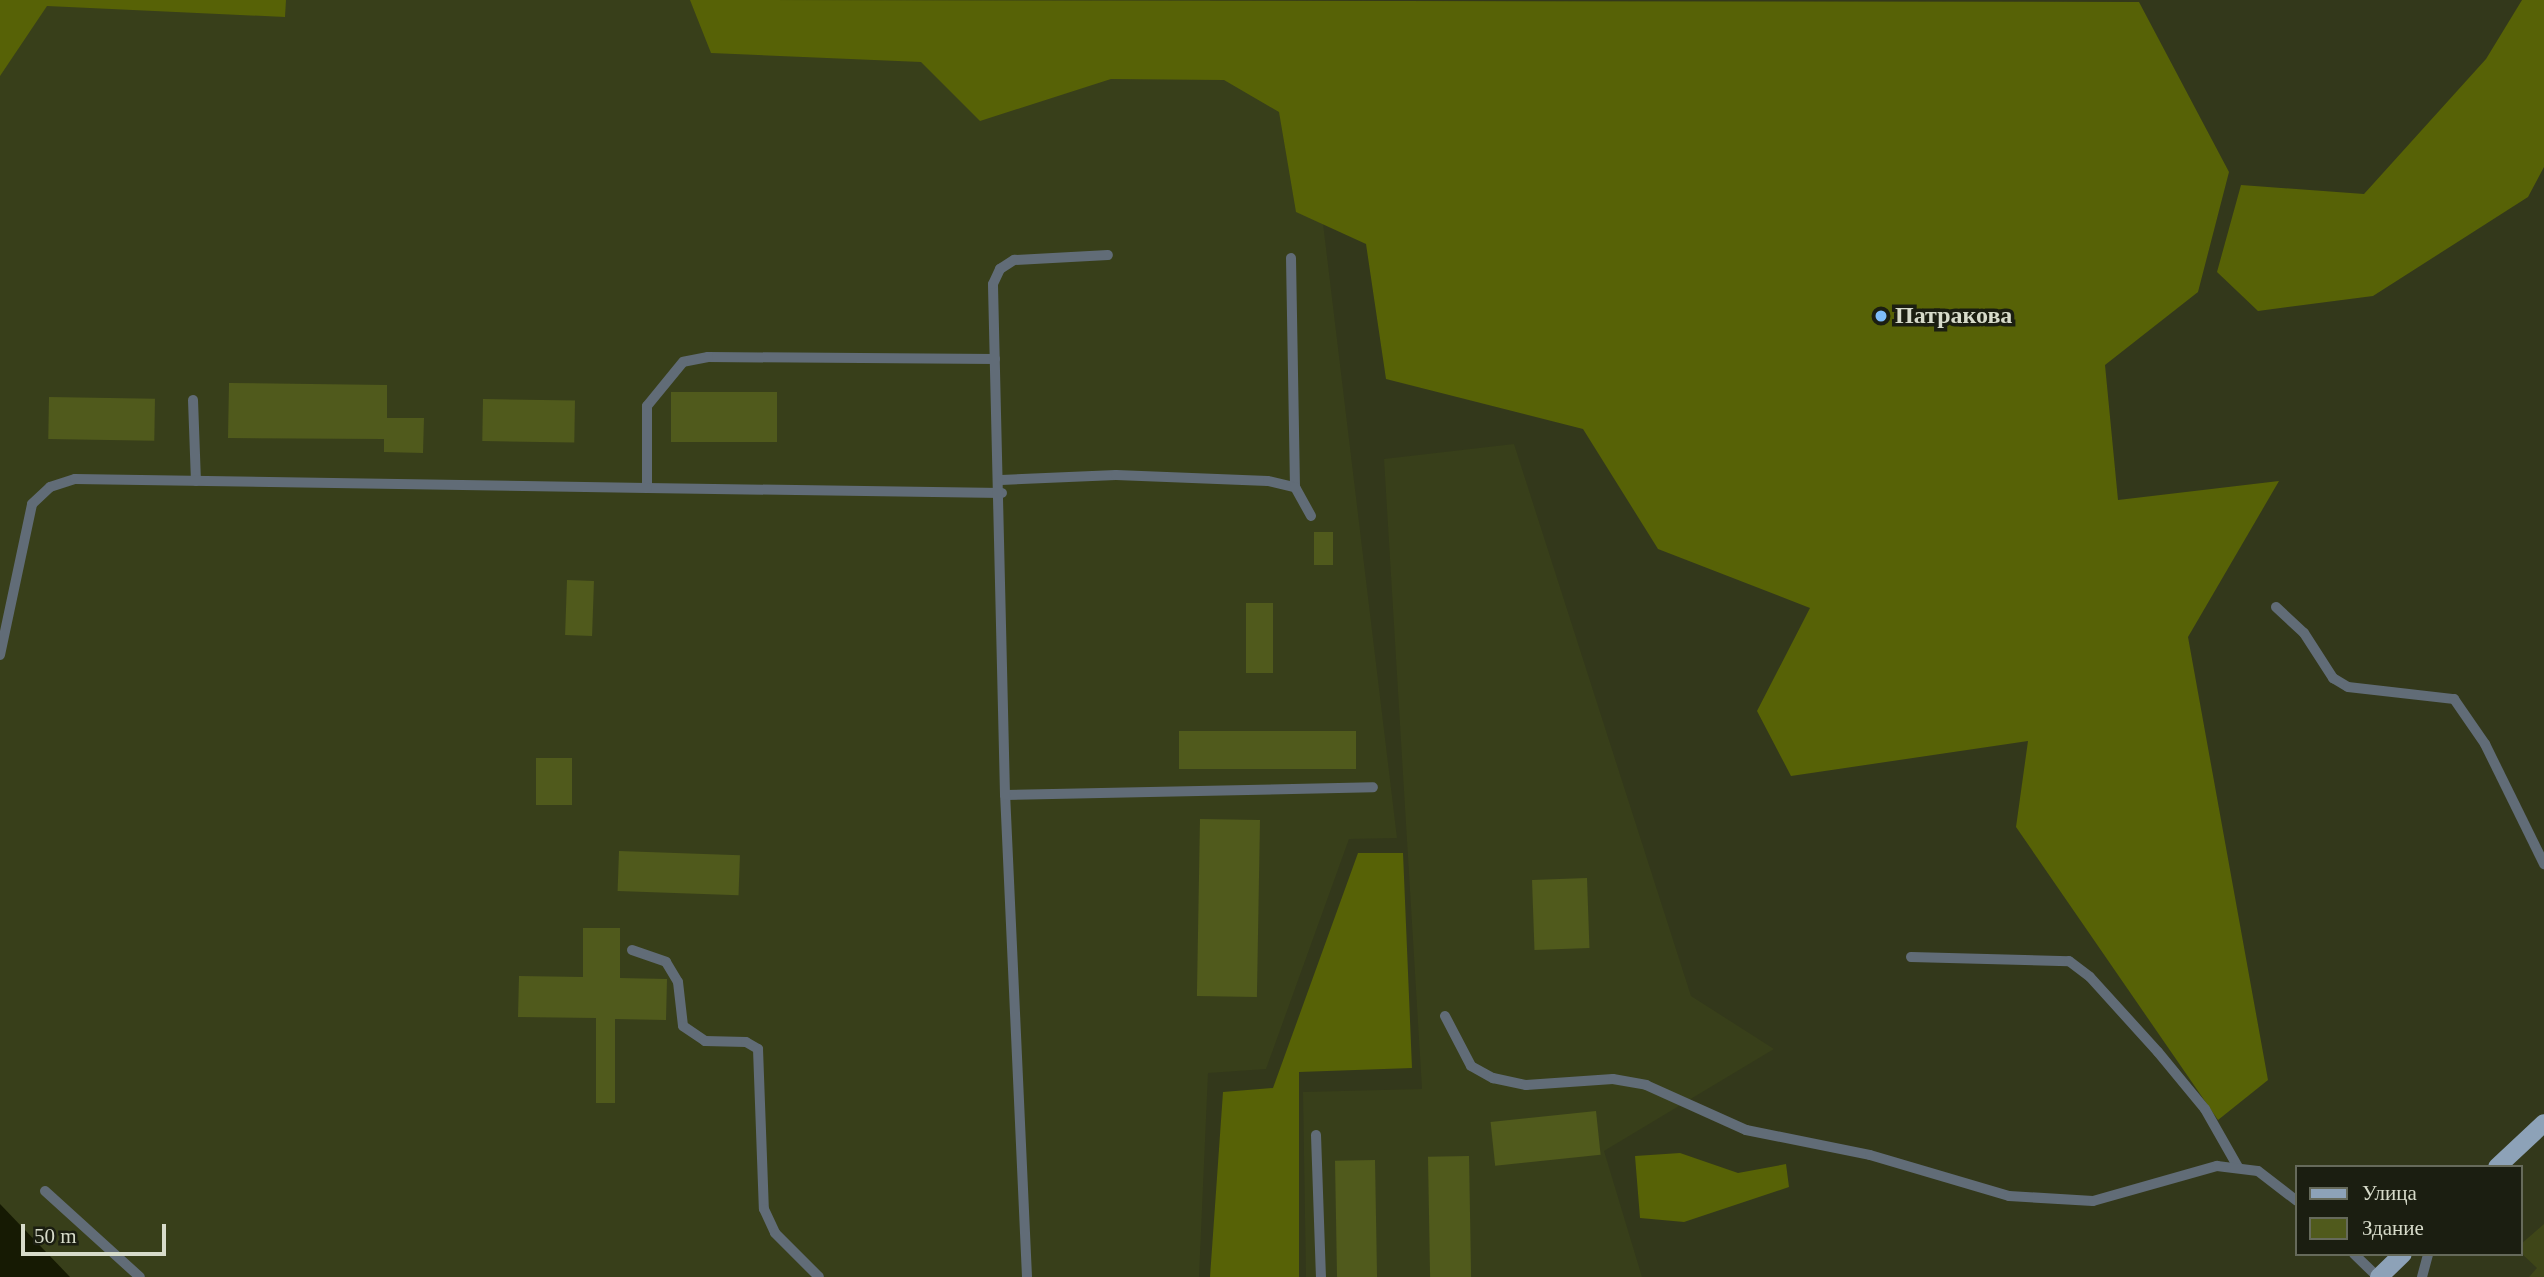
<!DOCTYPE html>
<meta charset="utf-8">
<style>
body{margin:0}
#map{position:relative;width:2544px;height:1277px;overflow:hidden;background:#33381b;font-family:"Times New Roman",serif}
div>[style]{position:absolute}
.built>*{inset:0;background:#383f1a}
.green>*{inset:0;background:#3f4618}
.forest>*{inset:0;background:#576206}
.water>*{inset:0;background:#161a03}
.building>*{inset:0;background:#505a1c;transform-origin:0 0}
.service>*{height:10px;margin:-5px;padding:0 5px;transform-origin:5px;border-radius:5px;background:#616c77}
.primary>*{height:18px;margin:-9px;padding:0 9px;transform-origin:9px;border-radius:9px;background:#8da2b8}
.dots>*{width:19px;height:19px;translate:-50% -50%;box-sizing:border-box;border:4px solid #1b1e11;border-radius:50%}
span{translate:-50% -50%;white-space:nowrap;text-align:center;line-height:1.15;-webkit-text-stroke:7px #1b1e11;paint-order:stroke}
.poi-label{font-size:24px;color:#d7dbca;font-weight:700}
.left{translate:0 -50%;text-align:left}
.legend{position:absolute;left:2295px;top:1165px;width:228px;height:91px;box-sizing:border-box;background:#1b1e11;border:2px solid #666a5b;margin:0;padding:9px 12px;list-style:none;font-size:21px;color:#d7dbca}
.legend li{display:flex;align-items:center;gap:14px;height:35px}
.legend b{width:35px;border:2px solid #666a5b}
.scale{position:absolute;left:21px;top:1224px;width:145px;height:32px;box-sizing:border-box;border:4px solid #d7dbca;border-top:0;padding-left:9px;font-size:21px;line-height:24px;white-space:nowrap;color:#d7dbca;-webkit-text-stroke:5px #1b1e11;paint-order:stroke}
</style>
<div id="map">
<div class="built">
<div style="clip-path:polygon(0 0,1210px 0,1312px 132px,1397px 838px,1349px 839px,1266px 1069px,1208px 1073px,1199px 1277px,0 1277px)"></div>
<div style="clip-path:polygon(1514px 444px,1691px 996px,1774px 1049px,1604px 1151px,1642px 1277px,1306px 1277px,1303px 1092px,1422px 1089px,1384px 459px)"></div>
</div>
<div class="green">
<div style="clip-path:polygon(2544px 1224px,2544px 1277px,2529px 1277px,2537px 1268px,2521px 1253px,2521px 1244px)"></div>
</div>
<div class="forest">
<div style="clip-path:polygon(0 0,286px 0,285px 17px,47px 6px,0 76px)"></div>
<div style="clip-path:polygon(690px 0,2139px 2px,2229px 172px,2198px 292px,2105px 365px,2118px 500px,2279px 481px,2188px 637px,2268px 1080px,2218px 1120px,2016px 827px,2028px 741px,1791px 776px,1757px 711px,1810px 608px,1658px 549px,1583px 429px,1386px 379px,1366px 244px,1296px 212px,1279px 112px,1224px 80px,1111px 79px,980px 121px,921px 62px,711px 53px)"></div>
<div style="clip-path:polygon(2522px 0,2544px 0,2544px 167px,2528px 197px,2373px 296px,2258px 311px,2217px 272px,2241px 185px,2364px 194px,2486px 59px)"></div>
<div style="clip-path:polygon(1358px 853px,1403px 853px,1412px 1068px,1299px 1072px,1299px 1277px,1210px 1277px,1223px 1092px,1273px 1088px)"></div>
<div style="clip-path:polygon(1680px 1153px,1738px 1173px,1786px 1164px,1789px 1187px,1684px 1222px,1640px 1218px,1635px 1156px)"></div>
</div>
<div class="water">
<div style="clip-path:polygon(0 1204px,70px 1277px,0 1277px)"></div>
</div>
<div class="building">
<div style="clip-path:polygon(229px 383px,387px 385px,387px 418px,424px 418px,423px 453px,384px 452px,384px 439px,228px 438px)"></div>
<div style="left:671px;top:392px;width:106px;height:50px"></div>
<div style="left:49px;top:397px;width:106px;height:42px;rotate:1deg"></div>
<div style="left:483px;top:399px;width:92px;height:42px;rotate:1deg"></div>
<div style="left:1314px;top:532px;width:19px;height:33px"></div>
<div style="left:567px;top:580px;width:27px;height:55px;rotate:2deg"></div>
<div style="left:1246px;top:603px;width:27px;height:70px"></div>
<div style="left:1356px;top:731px;width:38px;height:177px;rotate:90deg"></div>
<div style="left:536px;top:758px;width:36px;height:47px"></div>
<div style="left:1200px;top:819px;width:60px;height:177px;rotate:1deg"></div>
<div style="left:619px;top:851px;width:121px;height:40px;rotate:2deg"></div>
<div style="left:1587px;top:878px;width:70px;height:55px;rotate:88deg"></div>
<div style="clip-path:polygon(583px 928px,620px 928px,620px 978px,667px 979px,666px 1020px,615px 1019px,615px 1103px,596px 1103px,596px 1018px,518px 1017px,519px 976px,583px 977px)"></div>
<div style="left:1596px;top:1111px;width:44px;height:106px;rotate:84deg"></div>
<div style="left:1469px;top:1156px;width:121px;height:41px;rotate:89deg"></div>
<div style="left:1375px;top:1160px;width:117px;height:40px;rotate:89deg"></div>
</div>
<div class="service">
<div style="left:1291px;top:258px;width:229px;rotate:89deg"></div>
<div style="left:995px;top:359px;width:287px;rotate:-179.6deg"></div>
<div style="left:708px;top:357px;width:25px;rotate:169deg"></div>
<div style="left:683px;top:362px;width:57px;rotate:129.3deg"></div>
<div style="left:647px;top:406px;width:82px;rotate:90deg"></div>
<div style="left:647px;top:488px;width:355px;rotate:0.8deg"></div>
<div style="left:193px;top:400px;width:81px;rotate:87.9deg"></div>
<div style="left:1001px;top:480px;width:115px;rotate:-2.5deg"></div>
<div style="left:1116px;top:475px;width:152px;rotate:2.3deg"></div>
<div style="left:1268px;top:481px;width:28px;rotate:13deg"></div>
<div style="left:1295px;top:487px;width:33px;rotate:61deg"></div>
<div style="left:2276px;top:607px;width:38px;rotate:43deg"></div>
<div style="left:2304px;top:633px;width:54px;rotate:57.2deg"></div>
<div style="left:2333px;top:678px;width:17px;rotate:31deg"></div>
<div style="left:2348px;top:687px;width:107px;rotate:6.5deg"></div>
<div style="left:2454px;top:699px;width:55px;rotate:55.4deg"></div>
<div style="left:2485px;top:744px;width:134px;rotate:63.8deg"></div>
<div style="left:0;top:655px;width:154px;rotate:-78deg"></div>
<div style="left:32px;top:504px;width:25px;rotate:-43deg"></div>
<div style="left:50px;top:487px;width:26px;rotate:-18deg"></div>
<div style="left:75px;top:479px;width:572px;rotate:0.9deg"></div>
<div style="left:1005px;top:795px;width:368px;rotate:-1.2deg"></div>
<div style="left:632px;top:950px;width:36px;rotate:19deg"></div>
<div style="left:666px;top:962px;width:23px;rotate:59deg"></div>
<div style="left:678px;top:982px;width:44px;rotate:83.5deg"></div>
<div style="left:683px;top:1026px;width:27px;rotate:34deg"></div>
<div style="left:705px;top:1041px;width:41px;rotate:1.4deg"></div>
<div style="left:746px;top:1042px;width:14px;rotate:30deg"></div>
<div style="left:758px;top:1049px;width:160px;rotate:87.9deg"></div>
<div style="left:764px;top:1209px;width:26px;rotate:65deg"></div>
<div style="left:775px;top:1233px;width:62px;rotate:45deg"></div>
<div style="left:1911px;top:957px;width:158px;rotate:1.5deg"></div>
<div style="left:2069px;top:961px;width:26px;rotate:37deg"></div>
<div style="left:2090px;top:977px;width:101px;rotate:47.8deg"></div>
<div style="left:2158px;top:1052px;width:74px;rotate:50.5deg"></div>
<div style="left:2205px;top:1109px;width:67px;rotate:60.4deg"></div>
<div style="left:1445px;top:1016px;width:56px;rotate:62.5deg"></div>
<div style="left:1471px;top:1066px;width:25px;rotate:29deg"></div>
<div style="left:1493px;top:1078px;width:34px;rotate:12deg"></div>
<div style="left:1526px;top:1085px;width:87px;rotate:-3.9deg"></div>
<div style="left:1613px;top:1079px;width:34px;rotate:10deg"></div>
<div style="left:1646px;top:1085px;width:110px;rotate:24.2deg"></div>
<div style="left:1746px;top:1130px;width:126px;rotate:11.4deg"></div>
<div style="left:1870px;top:1155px;width:145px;rotate:16.4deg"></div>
<div style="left:2009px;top:1196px;width:84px;rotate:3.4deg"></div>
<div style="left:2093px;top:1201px;width:129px;rotate:-15.8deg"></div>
<div style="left:2217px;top:1166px;width:41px;rotate:7deg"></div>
<div style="left:2258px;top:1171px;width:49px;rotate:37.6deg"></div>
<div style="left:1316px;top:1135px;width:142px;rotate:88deg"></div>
<div style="left:45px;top:1191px;width:128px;rotate:42.2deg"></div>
<div style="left:2354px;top:1254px;width:33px;rotate:44deg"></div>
<div style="left:1027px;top:1277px;width:483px;rotate:-92.6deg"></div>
<div style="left:1005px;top:795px;width:511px;rotate:-91.35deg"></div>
<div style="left:993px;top:284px;width:17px;rotate:-65deg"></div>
<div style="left:1000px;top:269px;width:17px;rotate:-33deg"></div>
<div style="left:1014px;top:260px;width:94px;rotate:-3deg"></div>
<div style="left:2422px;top:1277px;width:24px;rotate:-75deg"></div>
</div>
<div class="primary">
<div style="left:2497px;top:1167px;width:64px;rotate:-43.1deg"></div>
<div style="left:2379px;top:1277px;width:33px;rotate:-44deg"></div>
</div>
<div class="dots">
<div style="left:1881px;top:316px;background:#7ebdf9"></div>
</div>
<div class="poi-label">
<span class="left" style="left:1895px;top:316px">Патракова</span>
</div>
<ul class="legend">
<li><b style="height:9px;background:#8da2b8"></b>Улица</li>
<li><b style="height:19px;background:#505a1c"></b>Здание</li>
</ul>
<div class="scale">50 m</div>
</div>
